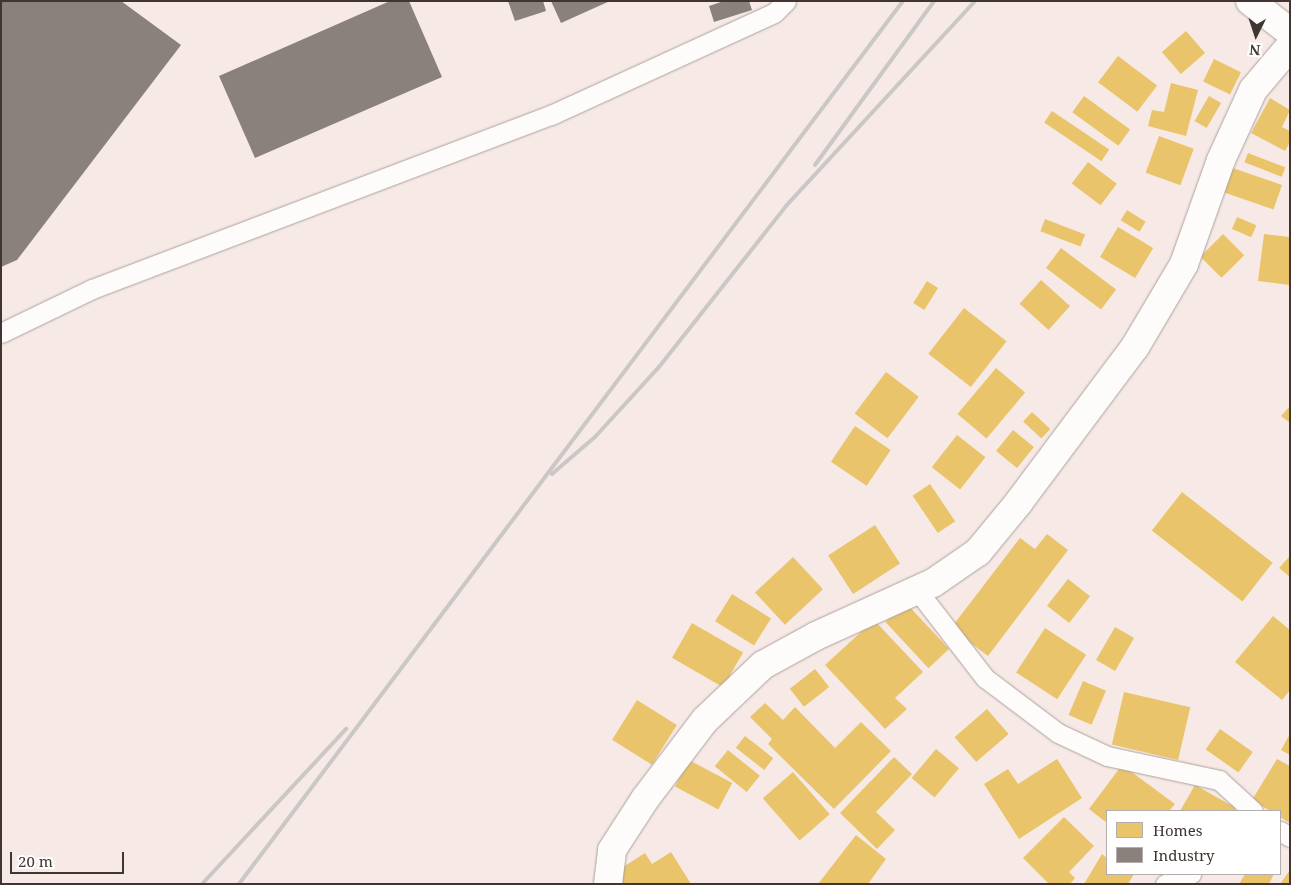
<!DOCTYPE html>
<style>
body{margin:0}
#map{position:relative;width:1291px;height:885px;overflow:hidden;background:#f7eae6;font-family:"Noto Serif",serif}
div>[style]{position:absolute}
.homes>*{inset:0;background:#e9c46a;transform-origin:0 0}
.industry>*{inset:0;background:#8a817c}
.roads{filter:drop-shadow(0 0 1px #aca19d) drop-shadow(0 0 1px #aca19d)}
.lane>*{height:19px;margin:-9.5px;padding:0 9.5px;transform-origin:9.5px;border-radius:9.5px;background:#fefcfb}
.street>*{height:28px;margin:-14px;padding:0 14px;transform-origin:14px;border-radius:14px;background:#fefcfb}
.rail>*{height:4px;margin:-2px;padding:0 2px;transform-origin:2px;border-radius:2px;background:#cac7c6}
span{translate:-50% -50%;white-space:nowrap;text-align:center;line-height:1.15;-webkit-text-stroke:5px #fff;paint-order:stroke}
.frame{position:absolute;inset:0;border:2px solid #403530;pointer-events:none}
.legend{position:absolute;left:1106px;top:810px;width:175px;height:65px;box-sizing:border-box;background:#fff;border:1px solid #b3aeac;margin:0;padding:6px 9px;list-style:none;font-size:15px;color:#403530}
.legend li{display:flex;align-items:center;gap:10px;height:25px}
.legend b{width:25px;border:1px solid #b3aeac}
.north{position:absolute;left:1231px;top:10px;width:50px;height:50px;-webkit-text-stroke:4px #fff;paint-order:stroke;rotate:184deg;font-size:14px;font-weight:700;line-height:20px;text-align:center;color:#403530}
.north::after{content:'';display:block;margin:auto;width:18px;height:22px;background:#403530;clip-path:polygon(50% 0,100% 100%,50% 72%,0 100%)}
.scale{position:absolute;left:10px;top:852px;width:114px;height:22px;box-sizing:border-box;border:2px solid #403530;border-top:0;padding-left:6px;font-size:15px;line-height:18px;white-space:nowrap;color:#403530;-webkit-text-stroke:4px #fff;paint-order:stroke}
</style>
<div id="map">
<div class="homes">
<div style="left:1186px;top:31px;width:29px;height:32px;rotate:49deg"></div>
<div style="left:1118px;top:56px;width:49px;height:33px;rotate:37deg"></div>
<div style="left:1214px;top:59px;width:30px;height:25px;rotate:26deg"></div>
<div style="clip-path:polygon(1171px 83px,1198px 90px,1186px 136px,1148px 126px,1152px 110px,1164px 112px)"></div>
<div style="left:1084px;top:96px;width:57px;height:20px;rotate:36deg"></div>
<div style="left:1209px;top:96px;width:14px;height:29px;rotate:30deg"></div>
<div style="clip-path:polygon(1270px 98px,1290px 110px,1282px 127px,1290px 131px,1290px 142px,1285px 151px,1251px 133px)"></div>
<div style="left:1052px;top:111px;width:69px;height:14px;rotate:34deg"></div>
<div style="left:1159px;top:136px;width:37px;height:39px;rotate:20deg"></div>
<div style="left:1248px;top:153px;width:40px;height:10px;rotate:21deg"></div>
<div style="left:1088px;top:162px;width:36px;height:27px;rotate:37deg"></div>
<div style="left:1230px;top:167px;width:55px;height:26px;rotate:19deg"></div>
<div style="left:1127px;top:210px;width:22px;height:12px;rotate:32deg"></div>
<div style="left:1237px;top:217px;width:21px;height:13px;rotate:23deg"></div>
<div style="left:1045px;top:219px;width:43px;height:13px;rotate:21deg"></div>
<div style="left:1118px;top:227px;width:41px;height:35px;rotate:31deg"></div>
<div style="left:1223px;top:234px;width:30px;height:32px;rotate:45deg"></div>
<div style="clip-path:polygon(1264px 234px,1290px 237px,1290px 285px,1258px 281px)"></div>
<div style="left:1061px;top:248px;width:69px;height:25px;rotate:37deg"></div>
<div style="left:1041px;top:280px;width:39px;height:32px;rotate:42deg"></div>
<div style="left:927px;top:281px;width:13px;height:26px;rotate:32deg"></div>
<div style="left:964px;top:308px;width:54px;height:58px;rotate:38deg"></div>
<div style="left:996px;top:368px;width:38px;height:60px;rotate:40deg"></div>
<div style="left:886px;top:372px;width:41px;height:52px;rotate:37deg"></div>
<div style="clip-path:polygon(1290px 406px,1290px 423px,1281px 416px)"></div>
<div style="left:1032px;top:412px;width:25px;height:13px;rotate:43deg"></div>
<div style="left:855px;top:426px;width:43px;height:43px;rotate:34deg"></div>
<div style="left:1013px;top:430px;width:27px;height:27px;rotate:39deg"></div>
<div style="left:957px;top:435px;width:36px;height:41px;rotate:38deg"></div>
<div style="left:930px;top:484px;width:45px;height:21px;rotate:56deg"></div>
<div style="left:1182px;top:492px;width:115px;height:49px;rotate:38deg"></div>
<div style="left:875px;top:525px;width:46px;height:56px;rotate:57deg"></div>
<div style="clip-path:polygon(1047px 534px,1068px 550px,988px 656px,951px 628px,1020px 538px,1035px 549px)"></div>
<div style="clip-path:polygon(1290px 556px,1290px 577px,1279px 568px)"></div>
<div style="left:793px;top:557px;width:44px;height:52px;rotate:47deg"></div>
<div style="left:1068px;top:579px;width:28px;height:34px;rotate:38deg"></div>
<div style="left:732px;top:594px;width:46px;height:32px;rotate:32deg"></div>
<div style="left:906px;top:603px;width:63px;height:28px;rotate:47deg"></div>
<div style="clip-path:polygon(1273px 616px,1290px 630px,1290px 690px,1282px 700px,1235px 662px)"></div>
<div style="clip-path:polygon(874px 620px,923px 672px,895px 698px,907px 709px,885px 729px,825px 665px)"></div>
<div style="left:692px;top:623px;width:59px;height:40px;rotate:30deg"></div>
<div style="left:1115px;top:627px;width:22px;height:38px;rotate:30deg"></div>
<div style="left:1045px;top:628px;width:49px;height:53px;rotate:33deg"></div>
<div style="left:815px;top:669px;width:23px;height:32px;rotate:52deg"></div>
<div style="left:1083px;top:681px;width:25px;height:37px;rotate:23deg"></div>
<div style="left:1124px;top:692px;width:68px;height:54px;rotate:13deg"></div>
<div style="left:637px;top:700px;width:47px;height:47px;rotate:32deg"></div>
<div style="clip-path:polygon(765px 703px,783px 720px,795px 707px,835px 748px,861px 722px,891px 751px,834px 809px,768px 744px,772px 739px,750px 717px)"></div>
<div style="left:987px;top:709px;width:33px;height:43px;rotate:49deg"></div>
<div style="left:1220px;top:729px;width:40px;height:25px;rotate:35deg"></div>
<div style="clip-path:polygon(1290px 734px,1290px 755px,1281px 750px)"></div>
<div style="left:745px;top:736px;width:36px;height:15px;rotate:38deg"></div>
<div style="left:936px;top:749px;width:30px;height:38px;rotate:40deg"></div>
<div style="left:728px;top:750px;width:41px;height:21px;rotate:39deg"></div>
<div style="clip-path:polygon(894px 757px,912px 774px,876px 812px,895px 830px,877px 849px,840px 813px)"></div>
<div style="clip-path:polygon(1057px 759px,1082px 798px,1019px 839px,984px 784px,1008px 769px,1018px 784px)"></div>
<div style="clip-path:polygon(1277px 759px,1290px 766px,1290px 823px,1280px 817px,1280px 811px,1270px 811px,1252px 800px)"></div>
<div style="left:689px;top:760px;width:49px;height:30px;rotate:28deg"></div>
<div style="clip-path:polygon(1122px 765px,1175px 804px,1169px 811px,1107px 811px,1107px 823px,1089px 809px)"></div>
<div style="left:793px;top:772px;width:56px;height:40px;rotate:49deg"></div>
<div style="clip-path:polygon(1195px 785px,1236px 808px,1234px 811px,1180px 811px)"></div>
<div style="clip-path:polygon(1064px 817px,1094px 846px,1069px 872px,1075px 878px,1070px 884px,1049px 884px,1023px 858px)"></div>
<div style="clip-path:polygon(856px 835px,886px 859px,868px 884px,818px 884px)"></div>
<div style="clip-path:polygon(671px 852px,691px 884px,621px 884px,614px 873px,645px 853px,652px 864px)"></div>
<div style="clip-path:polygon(1102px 854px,1107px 858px,1107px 874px,1134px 874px,1128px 884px,1084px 884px)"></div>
<div style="clip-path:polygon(1290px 870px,1290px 884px,1280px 884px)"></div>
<div style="clip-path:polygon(1245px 874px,1274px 874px,1269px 884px,1239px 884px)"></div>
</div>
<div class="industry">
<div style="clip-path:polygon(1px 1px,121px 1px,181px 45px,17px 260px,1px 267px)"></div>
<div style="clip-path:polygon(390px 1px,409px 1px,442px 77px,255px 158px,219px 76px)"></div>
<div style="clip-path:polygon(508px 1px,543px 1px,546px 11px,515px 21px)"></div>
<div style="clip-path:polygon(551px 1px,610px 1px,561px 23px)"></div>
<div style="clip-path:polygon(724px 1px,749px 1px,752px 10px,714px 22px,709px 6px)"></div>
</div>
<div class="roads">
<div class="lane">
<div style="left:1px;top:333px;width:101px;rotate:-25.8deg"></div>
<div style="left:92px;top:289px;width:491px;rotate:-20.8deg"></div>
<div style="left:551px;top:115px;width:245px;rotate:-24.6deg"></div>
<div style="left:774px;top:13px;width:17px;rotate:-45deg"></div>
<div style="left:917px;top:590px;width:111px;rotate:52.3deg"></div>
<div style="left:985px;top:678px;width:91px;rotate:37deg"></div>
<div style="left:1058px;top:733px;width:54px;rotate:25.1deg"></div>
<div style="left:1107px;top:756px;width:115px;rotate:12.1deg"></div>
<div style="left:1219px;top:780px;width:46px;rotate:42.4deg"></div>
<div style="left:1280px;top:831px;width:12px;rotate:31deg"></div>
<div style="left:1165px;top:884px;width:28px;rotate:-21deg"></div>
</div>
<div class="street">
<div style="left:1250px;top:1px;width:51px;rotate:37.8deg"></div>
<div style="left:608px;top:884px;width:34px;rotate:-83deg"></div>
<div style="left:612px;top:850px;width:61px;rotate:-57.1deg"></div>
<div style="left:645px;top:799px;width:99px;rotate:-52.8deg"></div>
<div style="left:705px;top:720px;width:80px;rotate:-43.5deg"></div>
<div style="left:763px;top:665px;width:60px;rotate:-28.7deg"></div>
<div style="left:816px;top:636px;width:128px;rotate:-24.4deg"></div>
<div style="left:933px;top:583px;width:55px;rotate:-34.6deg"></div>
<div style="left:978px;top:552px;width:65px;rotate:-50.6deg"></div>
<div style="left:1019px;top:502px;width:194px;rotate:-53.2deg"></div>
<div style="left:1135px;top:347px;width:96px;rotate:-59.4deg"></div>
<div style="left:1184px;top:264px;width:110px;rotate:-70.4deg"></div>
<div style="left:1221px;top:160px;width:77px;rotate:-65.4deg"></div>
<div style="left:1253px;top:90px;width:57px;rotate:-49.9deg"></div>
</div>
</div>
<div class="rail">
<div style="left:815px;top:165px;width:203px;rotate:-54deg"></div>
<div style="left:552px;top:474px;width:57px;rotate:-40.7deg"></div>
<div style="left:595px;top:437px;width:95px;rotate:-47.6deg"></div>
<div style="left:659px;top:367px;width:205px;rotate:-51.7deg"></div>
<div style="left:786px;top:206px;width:279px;rotate:-47.3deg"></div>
<div style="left:202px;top:884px;width:212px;rotate:-47.1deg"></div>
<div style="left:239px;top:884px;width:1105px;rotate:-53.06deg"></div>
</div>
<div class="frame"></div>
<ul class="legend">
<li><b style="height:14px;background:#e9c46a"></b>Homes</li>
<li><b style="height:14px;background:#8a817c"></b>Industry</li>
</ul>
<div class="north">N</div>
<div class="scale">20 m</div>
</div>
